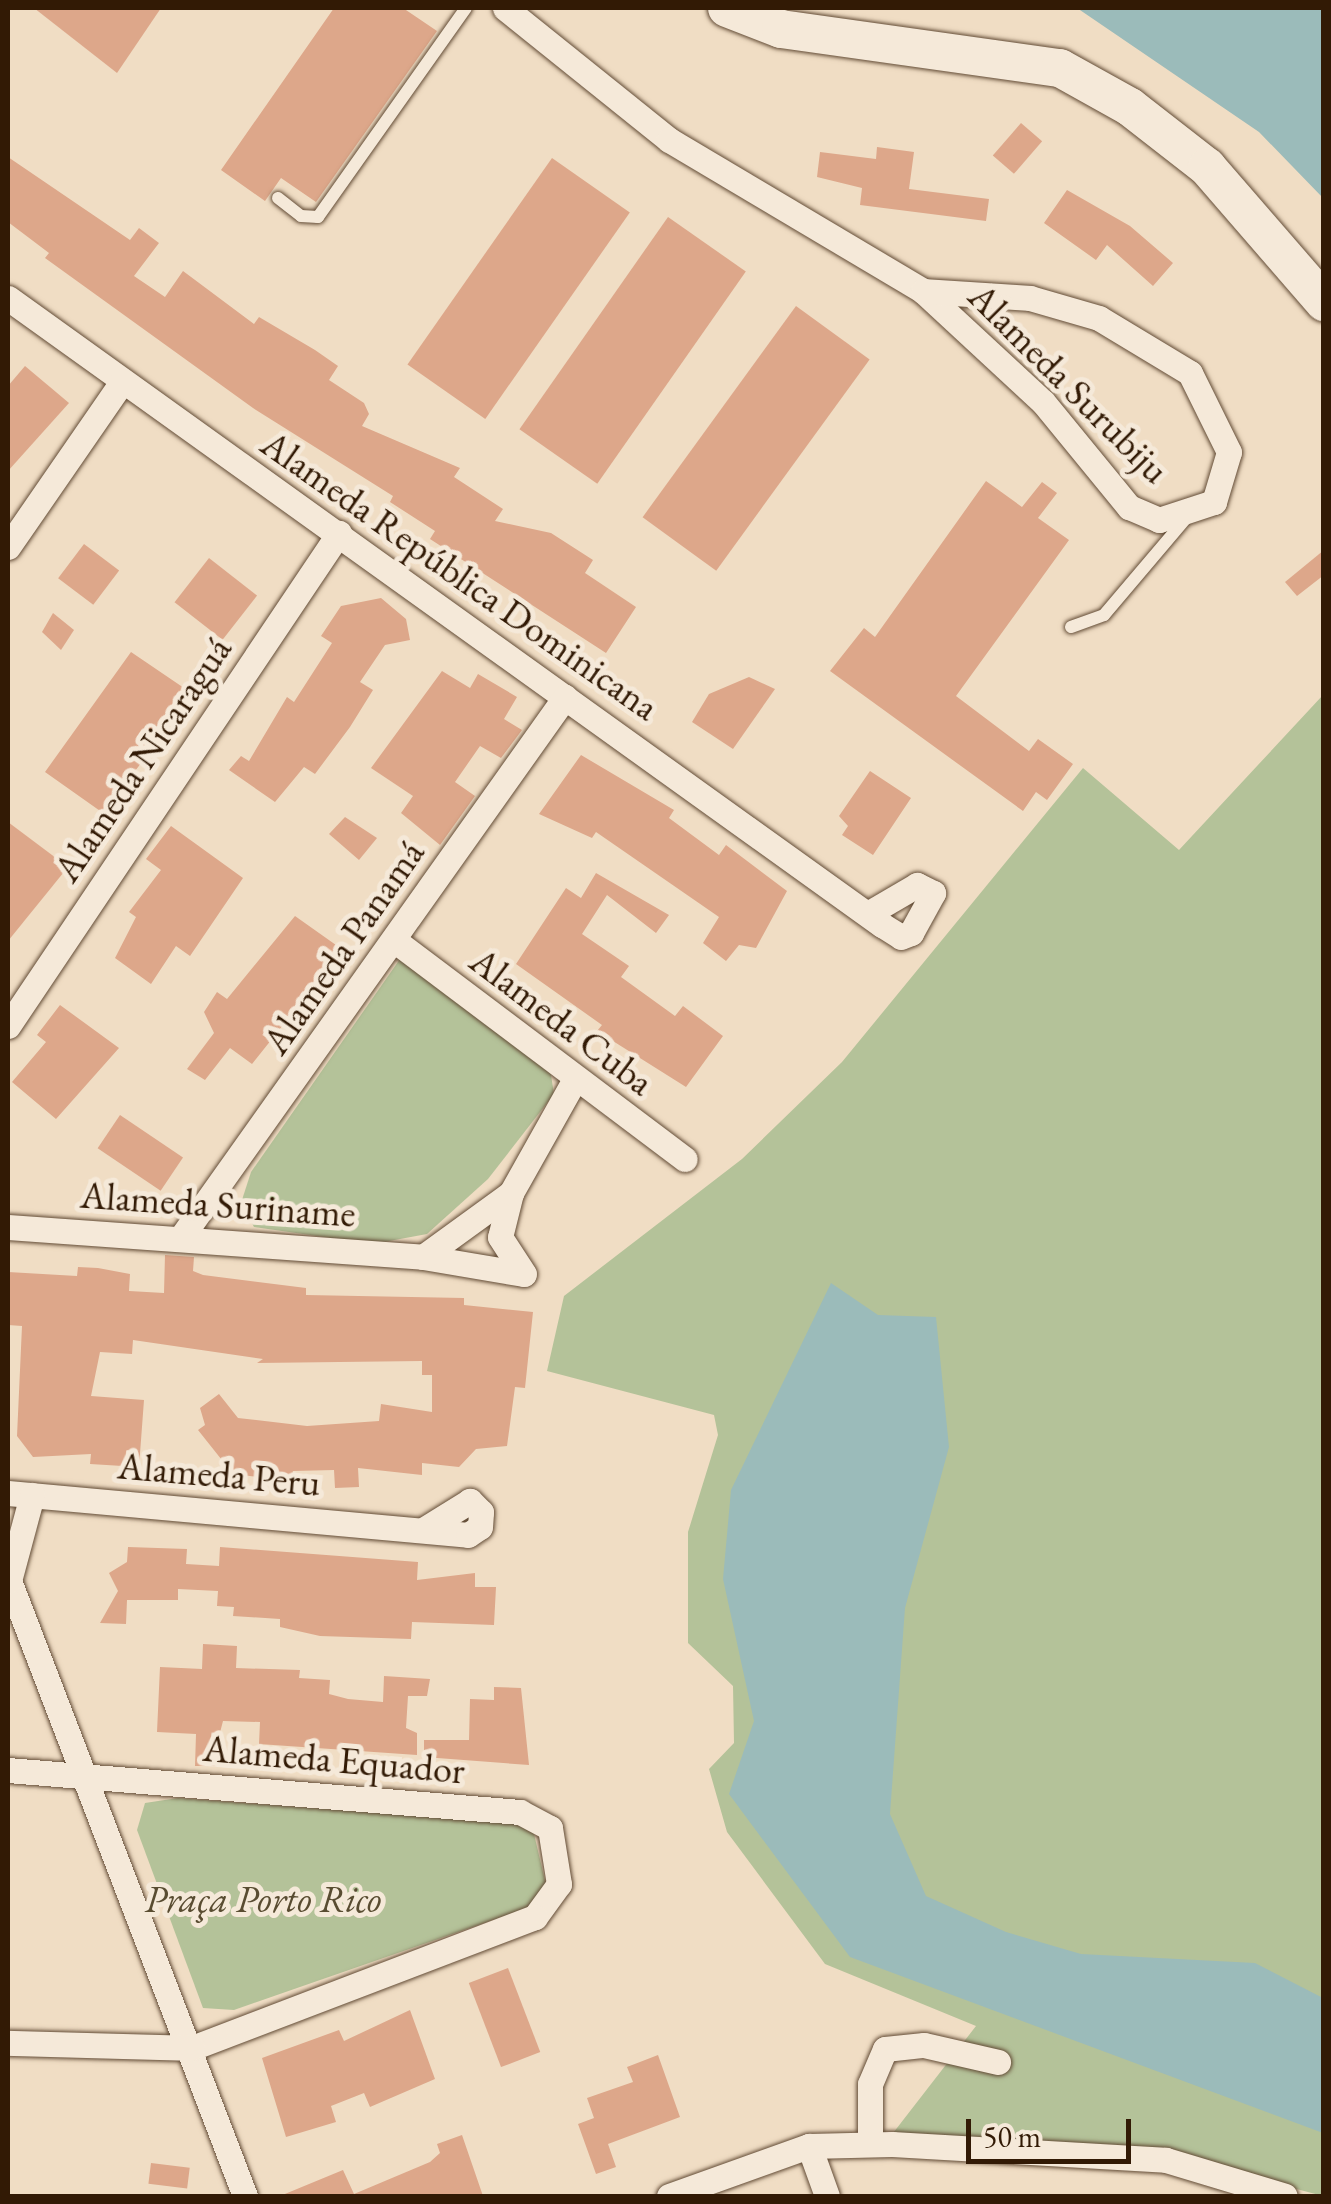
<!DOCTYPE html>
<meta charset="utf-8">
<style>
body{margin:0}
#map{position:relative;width:1331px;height:2204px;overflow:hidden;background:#f0ddc4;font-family:"EB Garamond",serif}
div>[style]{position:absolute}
.green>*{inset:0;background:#b4c299}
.water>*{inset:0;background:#9bbbba}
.building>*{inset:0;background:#dda78a;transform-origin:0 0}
.roads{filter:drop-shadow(0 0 2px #624b35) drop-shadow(0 0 2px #624b35)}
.service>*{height:12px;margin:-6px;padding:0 6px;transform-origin:6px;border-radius:6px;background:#f5e9d9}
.minor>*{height:25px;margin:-12.5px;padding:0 12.5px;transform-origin:12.5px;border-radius:12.5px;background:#f5e9d9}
.secondary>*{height:38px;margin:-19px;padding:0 19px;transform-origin:19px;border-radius:19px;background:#f5e9d9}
span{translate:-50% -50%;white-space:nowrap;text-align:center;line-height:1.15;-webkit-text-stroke:10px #f5e9d9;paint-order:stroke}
.street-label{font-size:38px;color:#321a05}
.park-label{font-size:38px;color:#594c31;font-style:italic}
.frame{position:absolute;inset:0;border:10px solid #321a05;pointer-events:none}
.scale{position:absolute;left:966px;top:2119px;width:165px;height:45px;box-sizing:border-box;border:5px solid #321a05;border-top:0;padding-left:12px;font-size:30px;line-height:35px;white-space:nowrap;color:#321a05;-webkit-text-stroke:8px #f5e9d9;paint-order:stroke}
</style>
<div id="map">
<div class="green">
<div style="clip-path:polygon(1323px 695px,1323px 2196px,1138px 2147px,890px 2137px,976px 2026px,825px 1964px,727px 1832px,709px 1769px,734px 1743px,733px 1686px,688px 1643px,688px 1532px,718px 1435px,714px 1415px,547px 1371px,564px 1296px,742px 1159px,842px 1062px,1083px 768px,1179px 850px)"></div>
<div style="clip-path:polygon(400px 959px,550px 1069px,554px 1094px,488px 1179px,427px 1234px,373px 1244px,254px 1227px,241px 1203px,251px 1172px)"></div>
<div style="clip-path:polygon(178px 1798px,523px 1824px,534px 1834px,547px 1889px,533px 1906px,234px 2010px,203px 2008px,137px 1830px,145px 1803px)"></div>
</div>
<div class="water">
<div style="clip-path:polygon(1077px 8px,1323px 8px,1323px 198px,1259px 132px)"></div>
<div style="clip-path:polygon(831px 1283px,878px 1315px,936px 1317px,949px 1447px,905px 1608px,890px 1814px,926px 1896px,1006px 1932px,1081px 1954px,1255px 1963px,1323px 1998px,1323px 2133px,850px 1957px,729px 1794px,754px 1721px,723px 1579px,731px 1490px)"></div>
</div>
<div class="building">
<div style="clip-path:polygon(34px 8px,161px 8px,117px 73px)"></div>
<div style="clip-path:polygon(334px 8px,403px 8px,437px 31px,316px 202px,281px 178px,265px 201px,221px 170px)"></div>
<div style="left:1021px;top:123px;width:28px;height:43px;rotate:41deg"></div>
<div style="clip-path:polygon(877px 147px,914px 152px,909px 189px,989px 199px,986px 221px,860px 205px,862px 188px,817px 177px,820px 152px,876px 159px)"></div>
<div style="clip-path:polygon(8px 157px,130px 240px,139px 228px,159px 243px,134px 276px,165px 297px,183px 271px,254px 324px,259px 317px,315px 350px,338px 366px,329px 380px,364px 403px,369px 414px,362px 426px,460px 468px,454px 477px,503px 509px,495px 521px,551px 533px,593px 560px,585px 573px,636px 607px,606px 653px,430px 539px,435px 531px,390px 502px,393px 496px,253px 408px,45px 258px,49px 253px,8px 222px)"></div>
<div style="left:552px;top:158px;width:95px;height:252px;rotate:35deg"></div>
<div style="clip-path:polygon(1067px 190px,1130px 226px,1173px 263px,1153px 286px,1107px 245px,1096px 260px,1044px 223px)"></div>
<div style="left:668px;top:217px;width:95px;height:259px;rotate:35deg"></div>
<div style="left:796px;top:306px;width:91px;height:261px;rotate:36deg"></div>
<div style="clip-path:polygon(25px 366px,69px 403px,8px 471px,8px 386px)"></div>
<div style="clip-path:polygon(986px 481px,1022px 507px,1042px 482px,1057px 493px,1038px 518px,1069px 540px,956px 696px,1029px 751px,1038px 739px,1073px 764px,1047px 800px,1036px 792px,1023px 811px,830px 671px,864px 628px,875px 637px)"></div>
<div style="left:84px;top:544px;width:44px;height:43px;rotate:37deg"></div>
<div style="clip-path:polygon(1324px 550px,1324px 575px,1297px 596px,1285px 582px)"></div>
<div style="left:209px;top:558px;width:61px;height:56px;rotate:38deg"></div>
<div style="clip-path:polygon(381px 598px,406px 619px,410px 640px,385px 645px,360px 682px,373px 690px,350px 727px,315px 774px,304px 767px,275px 802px,229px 770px,241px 756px,249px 761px,287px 697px,294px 702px,332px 643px,321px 636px,341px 606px)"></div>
<div style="clip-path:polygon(53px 613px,74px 630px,61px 650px,42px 632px)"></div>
<div style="clip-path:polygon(131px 652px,184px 688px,153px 732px,161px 737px,103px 813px,45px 772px)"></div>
<div style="clip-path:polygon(442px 671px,470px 688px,478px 674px,517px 697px,504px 719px,522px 730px,501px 758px,480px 746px,455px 782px,475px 796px,440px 845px,401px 813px,413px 796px,371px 768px)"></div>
<div style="clip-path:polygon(749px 677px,775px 689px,733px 749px,692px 722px,709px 694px)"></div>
<div style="clip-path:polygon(581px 755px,674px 810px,669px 818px,719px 855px,726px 845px,787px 891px,756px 948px,739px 945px,726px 961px,703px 943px,719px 917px,596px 832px,592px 838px,539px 814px)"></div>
<div style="clip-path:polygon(870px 771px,911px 798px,873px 855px,842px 835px,848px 826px,839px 816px)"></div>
<div style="clip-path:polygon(345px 817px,377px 838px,359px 860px,329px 834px)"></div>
<div style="clip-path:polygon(8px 822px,68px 867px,8px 941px)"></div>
<div style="clip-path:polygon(171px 826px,243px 878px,190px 956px,176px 946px,151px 984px,115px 958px,136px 917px,129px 912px,161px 870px,146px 859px)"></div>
<div style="clip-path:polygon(596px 873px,669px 915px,656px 933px,607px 895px,582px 934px,629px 966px,621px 977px,675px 1016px,683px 1006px,723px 1036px,686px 1087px,597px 1031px,602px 1025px,516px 964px,566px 888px,581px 898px)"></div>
<div style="clip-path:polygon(295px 916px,343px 950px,252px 1064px,230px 1048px,205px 1080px,187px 1069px,214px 1033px,204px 1012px,217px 992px,227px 999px)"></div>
<div style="clip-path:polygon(60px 1005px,119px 1048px,56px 1119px,12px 1082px,46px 1042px,37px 1035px)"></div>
<div style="left:120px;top:1115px;width:76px;height:40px;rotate:34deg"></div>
<div style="clip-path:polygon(165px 1255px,194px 1257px,193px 1271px,203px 1275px,306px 1288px,306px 1295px,464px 1298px,464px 1305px,533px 1312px,525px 1388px,515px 1387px,507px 1446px,476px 1449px,459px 1467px,422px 1463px,422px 1475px,358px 1468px,359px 1487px,335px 1488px,334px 1470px,293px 1471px,291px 1481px,233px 1474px,198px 1430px,205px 1425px,200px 1408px,219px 1394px,238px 1418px,307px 1426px,379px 1421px,381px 1404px,432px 1412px,432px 1375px,422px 1375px,422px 1361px,257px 1363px,263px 1359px,133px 1340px,132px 1354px,100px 1352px,91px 1396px,144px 1400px,139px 1467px,90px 1464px,91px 1454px,33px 1457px,17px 1436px,22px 1326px,8px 1325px,8px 1272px,77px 1276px,78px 1267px,98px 1268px,130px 1274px,129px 1291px,164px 1293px)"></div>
<div style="clip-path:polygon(128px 1547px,187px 1549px,186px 1564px,219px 1566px,220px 1547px,418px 1562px,417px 1580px,475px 1573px,475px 1587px,496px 1587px,494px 1625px,412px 1622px,411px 1639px,320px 1636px,280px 1627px,280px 1619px,233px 1616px,234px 1607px,217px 1606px,218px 1591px,178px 1589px,178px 1600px,127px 1600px,126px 1624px,100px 1623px,118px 1591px,109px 1573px,127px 1562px)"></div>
<div style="clip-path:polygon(203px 1644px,237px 1646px,236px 1668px,300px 1670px,299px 1678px,330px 1680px,329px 1694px,348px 1699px,383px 1702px,384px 1676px,430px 1679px,427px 1696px,408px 1696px,406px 1728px,417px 1733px,417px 1755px,259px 1744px,260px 1722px,223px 1721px,216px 1748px,227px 1766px,195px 1766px,196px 1734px,157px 1732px,160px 1667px,202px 1669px)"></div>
<div style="clip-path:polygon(494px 1687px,521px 1688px,529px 1765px,424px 1757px,424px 1740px,469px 1740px,470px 1699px,494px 1700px)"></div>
<div style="left:508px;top:1968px;width:90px;height:42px;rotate:69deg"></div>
<div style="clip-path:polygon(410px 2010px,435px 2079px,370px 2107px,364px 2093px,331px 2106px,336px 2122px,286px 2137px,262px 2058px,339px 2030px,344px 2041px)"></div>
<div style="clip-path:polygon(658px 2055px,680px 2117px,608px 2144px,616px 2167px,596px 2174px,578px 2124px,594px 2118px,587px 2098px,633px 2082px,627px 2067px)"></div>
<div style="clip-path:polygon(462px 2135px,483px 2196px,280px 2196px,343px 2170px,354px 2194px,430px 2162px,440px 2153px,437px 2144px)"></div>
<div style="left:151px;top:2163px;width:39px;height:21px;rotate:7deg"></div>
</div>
<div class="roads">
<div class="service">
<div style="left:278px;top:198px;width:29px;rotate:38deg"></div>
<div style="left:301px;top:216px;width:17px;rotate:3deg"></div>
<div style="left:318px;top:217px;width:256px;rotate:-54.7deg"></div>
<div style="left:1071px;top:627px;width:35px;rotate:-20deg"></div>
<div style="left:1104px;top:615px;width:130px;rotate:-49.7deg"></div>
</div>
<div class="minor">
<div style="left:505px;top:8px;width:211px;rotate:38.8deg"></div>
<div style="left:669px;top:140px;width:295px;rotate:30.7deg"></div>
<div style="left:923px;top:291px;width:163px;rotate:42.8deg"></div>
<div style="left:1043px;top:402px;width:136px;rotate:50.7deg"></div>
<div style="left:1129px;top:507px;width:33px;rotate:23deg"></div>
<div style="left:1159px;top:520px;width:58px;rotate:-18.1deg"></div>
<div style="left:1214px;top:502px;width:52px;rotate:-73.3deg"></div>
<div style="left:1229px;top:452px;width:88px;rotate:-116.3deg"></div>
<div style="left:1190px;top:373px;width:106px;rotate:-148.9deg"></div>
<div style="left:1099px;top:318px;width:72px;rotate:-163.8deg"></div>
<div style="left:1030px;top:298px;width:107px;rotate:-176.3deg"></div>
<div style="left:8px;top:298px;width:1076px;rotate:35.66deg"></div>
<div style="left:882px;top:925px;width:22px;rotate:32deg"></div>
<div style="left:901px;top:937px;width:11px;rotate:-22deg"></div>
<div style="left:911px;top:933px;width:46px;rotate:-61.2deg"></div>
<div style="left:933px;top:893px;width:18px;rotate:-153deg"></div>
<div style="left:917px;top:885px;width:56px;rotate:149.7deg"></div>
<div style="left:8px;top:547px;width:201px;rotate:-55.4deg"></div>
<div style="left:394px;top:940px;width:364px;rotate:37deg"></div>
<div style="left:8px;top:1026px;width:594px;rotate:-56.12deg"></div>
<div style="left:511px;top:1193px;width:45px;rotate:104deg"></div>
<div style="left:500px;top:1237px;width:44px;rotate:57deg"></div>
<div style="left:8px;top:1227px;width:416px;rotate:4.1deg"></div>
<div style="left:423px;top:1257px;width:102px;rotate:9.6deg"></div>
<div style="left:180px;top:1239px;width:665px;rotate:-54.61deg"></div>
<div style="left:423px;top:1257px;width:109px;rotate:-36deg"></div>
<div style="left:511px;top:1193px;width:131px;rotate:-60.7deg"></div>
<div style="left:8px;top:1493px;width:462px;rotate:5.2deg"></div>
<div style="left:468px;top:1535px;width:14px;rotate:-34deg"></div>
<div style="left:480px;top:1527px;width:15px;rotate:-86deg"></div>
<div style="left:481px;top:1512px;width:16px;rotate:-135deg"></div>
<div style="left:470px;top:1501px;width:55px;rotate:148.3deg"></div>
<div style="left:8px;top:1578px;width:662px;rotate:69.02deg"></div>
<div style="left:9px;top:1581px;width:89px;rotate:-75deg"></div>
<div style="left:8px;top:1770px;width:514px;rotate:4.69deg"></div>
<div style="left:520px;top:1812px;width:34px;rotate:28deg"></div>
<div style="left:550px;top:1828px;width:57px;rotate:80.9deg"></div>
<div style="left:559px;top:1884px;width:41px;rotate:126deg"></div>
<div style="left:535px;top:1917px;width:367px;rotate:159.1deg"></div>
<div style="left:192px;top:2048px;width:184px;rotate:-178.4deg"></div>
<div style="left:870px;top:2144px;width:60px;rotate:-90deg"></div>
<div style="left:870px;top:2084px;width:38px;rotate:-67deg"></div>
<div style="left:885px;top:2049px;width:39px;rotate:-6deg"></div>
<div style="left:924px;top:2045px;width:76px;rotate:12.9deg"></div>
<div style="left:809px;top:2146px;width:53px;rotate:70.2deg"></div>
<div style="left:669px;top:2196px;width:149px;rotate:-19.7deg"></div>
<div style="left:809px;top:2146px;width:83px;rotate:-1.4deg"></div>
<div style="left:892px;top:2144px;width:274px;rotate:3.3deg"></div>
<div style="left:1166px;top:2160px;width:124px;rotate:16.8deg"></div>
</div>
<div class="secondary">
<div style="left:727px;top:8px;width:58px;rotate:21.3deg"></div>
<div style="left:781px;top:29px;width:282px;rotate:8deg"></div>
<div style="left:1060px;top:68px;width:80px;rotate:29.1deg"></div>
<div style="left:1130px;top:107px;width:98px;rotate:37.9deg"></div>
<div style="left:1207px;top:167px;width:179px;rotate:49.1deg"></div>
</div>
</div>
<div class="street-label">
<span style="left:1069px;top:383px;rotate:45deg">Alameda Surubiju</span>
<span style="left:460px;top:575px;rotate:35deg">Alameda República Dominicana</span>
<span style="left:142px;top:759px;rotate:-56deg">Alameda Nicaraguá</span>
<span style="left:343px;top:947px;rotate:-55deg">Alameda Panamá</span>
<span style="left:562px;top:1021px;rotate:37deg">Alameda Cuba</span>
<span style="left:218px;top:1204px;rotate:4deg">Alameda Suriname</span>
<span style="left:219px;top:1474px;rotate:5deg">Alameda Peru</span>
<span style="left:334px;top:1759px;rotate:5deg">Alameda Equador</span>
</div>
<div class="park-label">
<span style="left:263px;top:1899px">Praça Porto Rico</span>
</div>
<div class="frame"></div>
<div class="scale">50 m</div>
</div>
